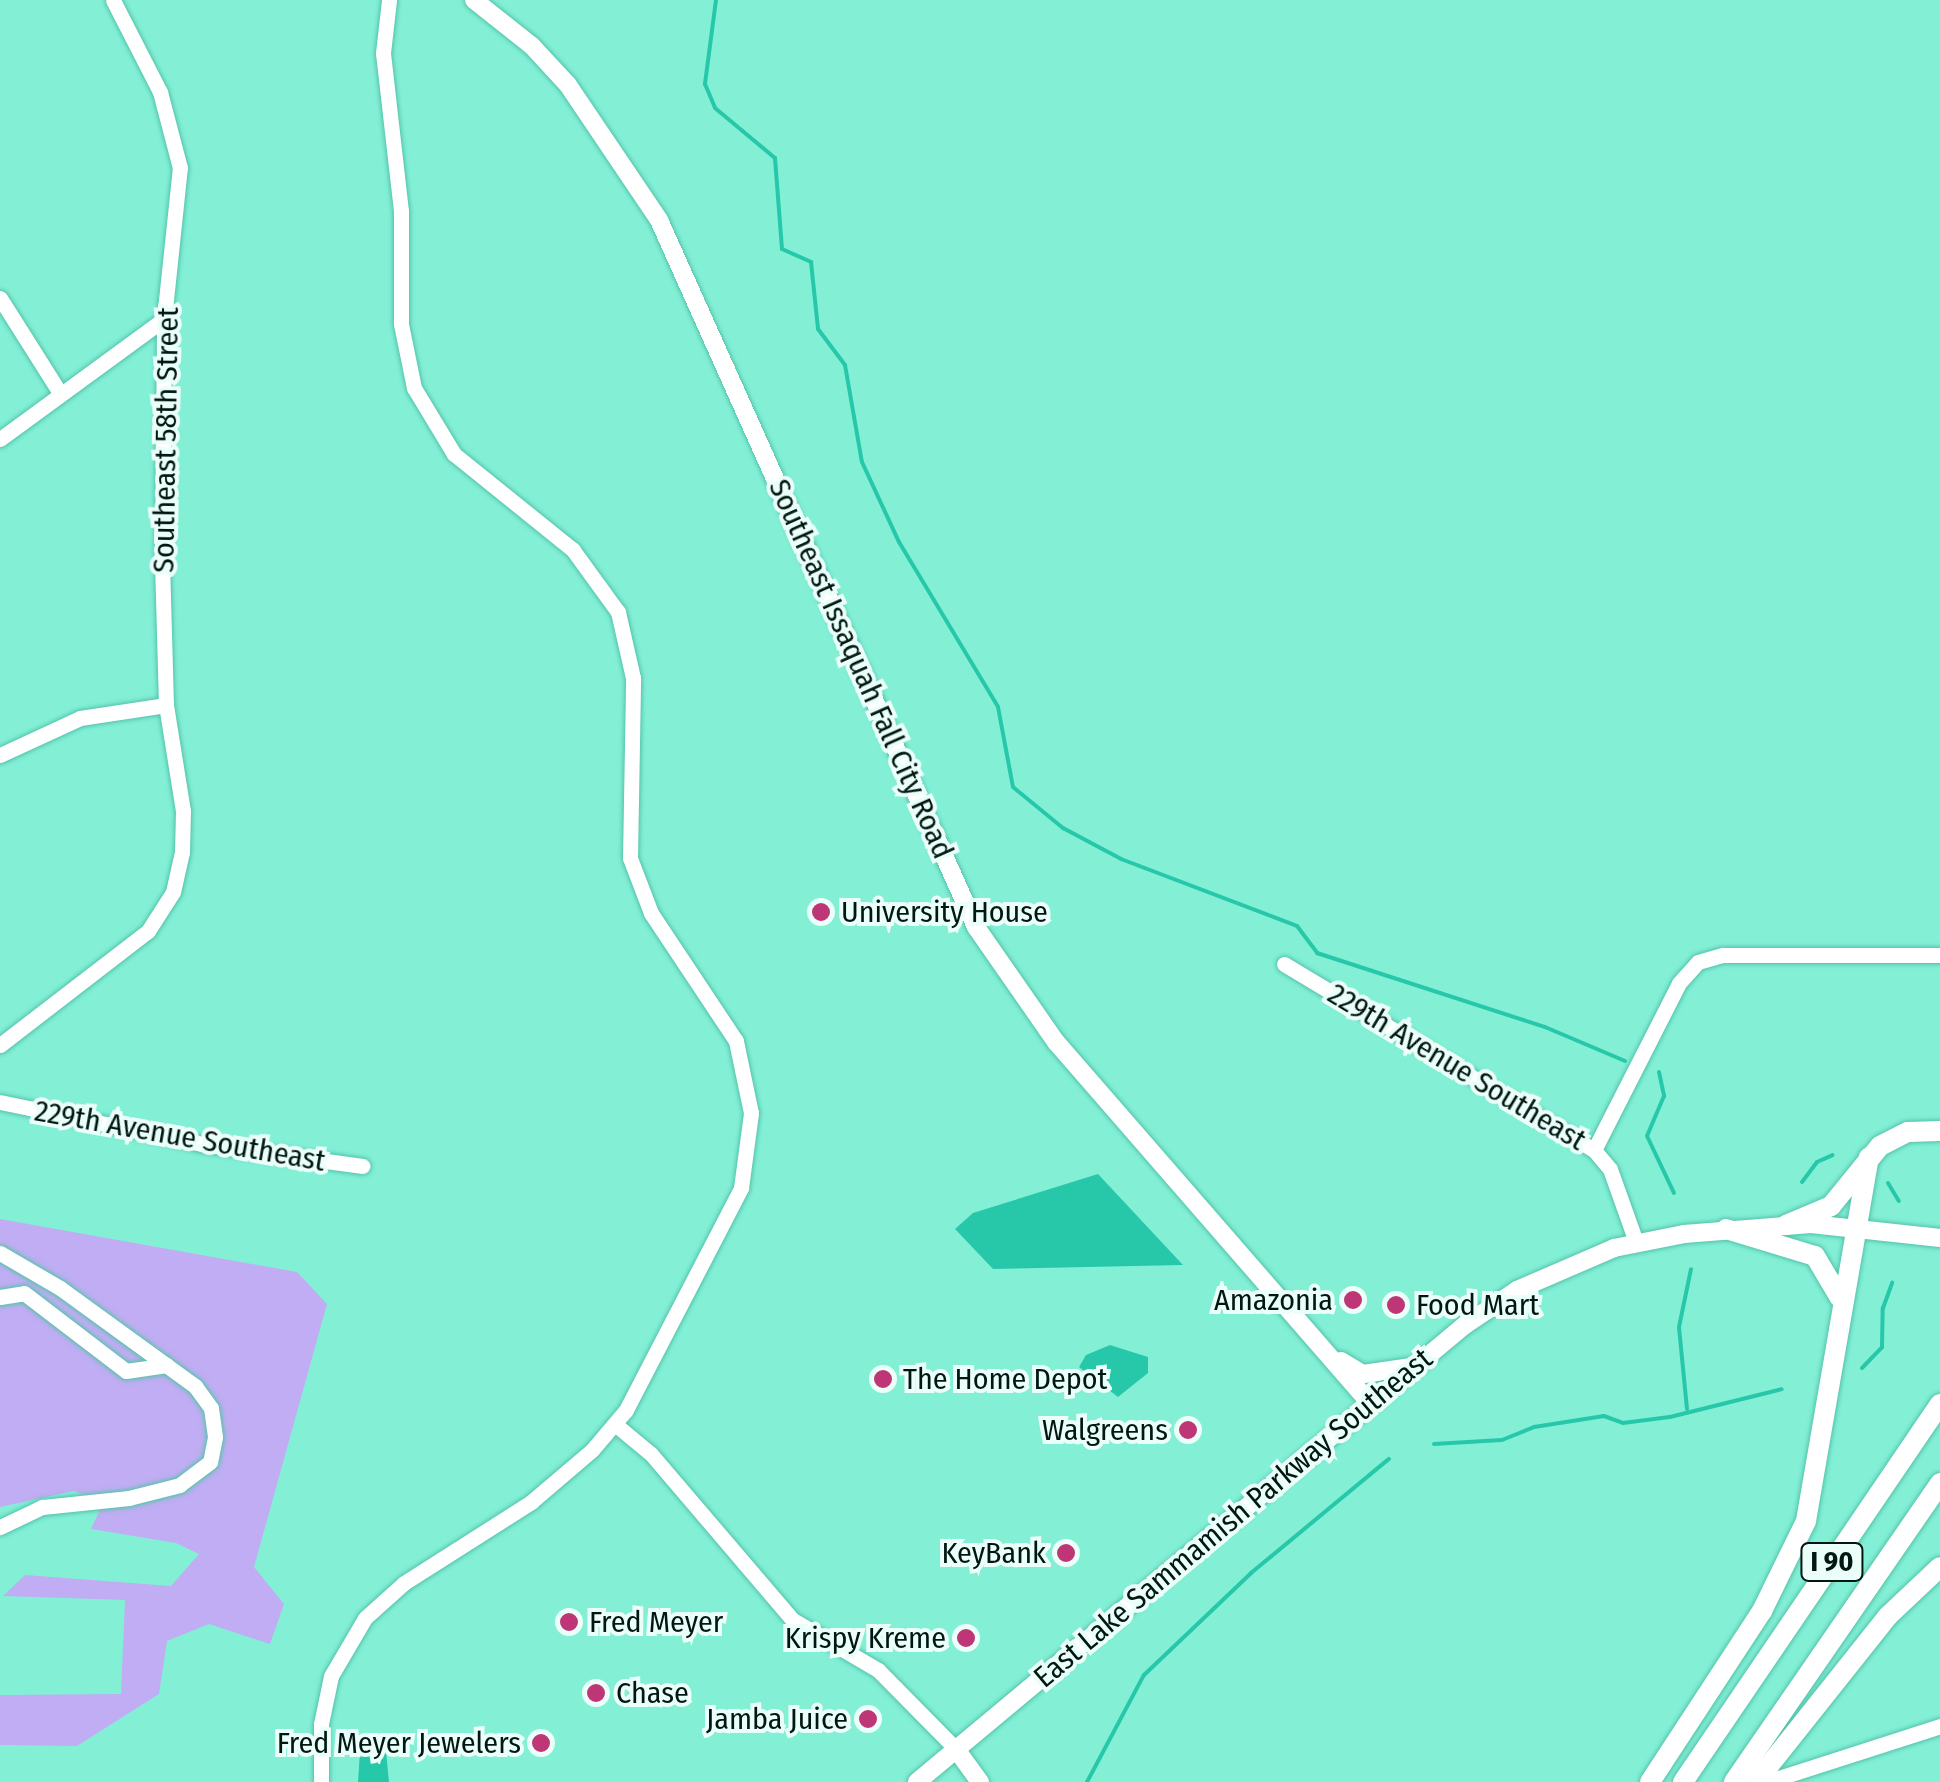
<!DOCTYPE html>
<style>
body{margin:0}
#map{position:relative;width:1940px;height:1782px;overflow:hidden;background:#83f0d6;font-family:"Fira Sans Condensed",sans-serif}
div>[style]{position:absolute}
.green>*{inset:0;background:#c0adf3}
.water>*{inset:0;background:#27c8aa}
.stream>*{height:4px;margin:-2px;padding:0 2px;transform-origin:2px;border-radius:2px;background:#27c8aa}
.roads{filter:drop-shadow(0 0 2px #54c3aa) drop-shadow(0 0 2px #54c3aa)}
.minor>*{height:15px;margin:-7.5px;padding:0 7.5px;transform-origin:7.5px;border-radius:7.5px;background:#fff}
.major>*{height:18px;margin:-9px;padding:0 9px;transform-origin:9px;border-radius:9px;background:#fff}
.highway>*{height:20px;margin:-10px;padding:0 10px;transform-origin:10px;border-radius:10px;background:#fff}
.dots>*{width:28px;height:28px;translate:-50% -50%;box-sizing:border-box;border:5px solid #ebfef9;border-radius:50%}
span{translate:-50% -50%;white-space:nowrap;text-align:center;line-height:1.15;-webkit-text-stroke:8px #ebfef9;paint-order:stroke}
.shield-label span{padding:2px 8px;background:#ebfef9;border:2px solid;border-radius:8px;-webkit-text-stroke-width:0}
.shield-label{font-size:28px;color:#011712;font-weight:700}
.street-label{font-size:30px;color:#011712}
.poi-label{font-size:30px;color:#011712}
.left{translate:0 -50%;text-align:left}
.right{translate:-100% -50%;text-align:right}
</style>
<div id="map">
<div class="green">
<div style="clip-path:polygon(0 1219px,297px 1272px,327px 1304px,254px 1567px,284px 1604px,270px 1644px,209px 1624px,167px 1641px,159px 1694px,77px 1746px,0 1745px,0 1695px,121px 1694px,125px 1600px,3px 1596px,25px 1575px,171px 1586px,199px 1554px,176px 1543px,91px 1529px,103px 1503px,74px 1491px,0 1507px)"></div>
</div>
<div class="water">
<div style="clip-path:polygon(1098px 1174px,1183px 1265px,993px 1269px,955px 1229px,973px 1213px)"></div>
<div style="clip-path:polygon(1110px 1345px,1148px 1357px,1148px 1373px,1118px 1397px,1079px 1367px,1086px 1355px)"></div>
<div style="clip-path:polygon(374px 1734px,385px 1741px,389px 1782px,358px 1782px,361px 1737px)"></div>
</div>
<div class="stream">
<div style="left:716px;top:0;width:85px;rotate:97.5deg"></div>
<div style="left:705px;top:84px;width:26px;rotate:67deg"></div>
<div style="left:715px;top:108px;width:78px;rotate:39.8deg"></div>
<div style="left:775px;top:158px;width:91px;rotate:85.6deg"></div>
<div style="left:782px;top:249px;width:32px;rotate:24deg"></div>
<div style="left:811px;top:262px;width:67px;rotate:84deg"></div>
<div style="left:818px;top:329px;width:45px;rotate:53.1deg"></div>
<div style="left:845px;top:365px;width:98px;rotate:80.1deg"></div>
<div style="left:862px;top:462px;width:88px;rotate:65.2deg"></div>
<div style="left:899px;top:542px;width:192px;rotate:59deg"></div>
<div style="left:998px;top:707px;width:81px;rotate:79.4deg"></div>
<div style="left:1013px;top:787px;width:65px;rotate:39.4deg"></div>
<div style="left:1063px;top:828px;width:66px;rotate:28.1deg"></div>
<div style="left:1121px;top:859px;width:188px;rotate:20.8deg"></div>
<div style="left:1297px;top:926px;width:34px;rotate:53deg"></div>
<div style="left:1317px;top:953px;width:240px;rotate:18deg"></div>
<div style="left:1545px;top:1027px;width:87px;rotate:23deg"></div>
<div style="left:1659px;top:1072px;width:25px;rotate:78deg"></div>
<div style="left:1664px;top:1096px;width:43px;rotate:113deg"></div>
<div style="left:1647px;top:1136px;width:63px;rotate:64.7deg"></div>
<div style="left:1802px;top:1182px;width:25px;rotate:-53deg"></div>
<div style="left:1817px;top:1162px;width:17px;rotate:-24deg"></div>
<div style="left:1888px;top:1183px;width:21px;rotate:59deg"></div>
<div style="left:1862px;top:1368px;width:29px;rotate:-46deg"></div>
<div style="left:1882px;top:1347px;width:39px;rotate:-89deg"></div>
<div style="left:1883px;top:1308px;width:27px;rotate:-70deg"></div>
<div style="left:1687px;top:1409px;width:82px;rotate:-95.6deg"></div>
<div style="left:1679px;top:1327px;width:59px;rotate:-78.3deg"></div>
<div style="left:1434px;top:1444px;width:68px;rotate:-3.4deg"></div>
<div style="left:1502px;top:1440px;width:35px;rotate:-22deg"></div>
<div style="left:1534px;top:1427px;width:71px;rotate:-8.9deg"></div>
<div style="left:1604px;top:1416px;width:20px;rotate:20deg"></div>
<div style="left:1623px;top:1423px;width:47px;rotate:-7.3deg"></div>
<div style="left:1670px;top:1417px;width:115px;rotate:-14deg"></div>
<div style="left:1087px;top:1782px;width:121px;rotate:-62deg"></div>
<div style="left:1144px;top:1675px;width:148px;rotate:-43.6deg"></div>
<div style="left:1251px;top:1573px;width:179px;rotate:-39.6deg"></div>
</div>
<div class="roads">
<div class="minor">
<div style="left:0;top:298px;width:112px;rotate:57.7deg"></div>
<div style="left:0;top:439px;width:203px;rotate:-36.2deg"></div>
<div style="left:0;top:755px;width:88px;rotate:-24.8deg"></div>
<div style="left:80px;top:718px;width:87px;rotate:-8.6deg"></div>
<div style="left:1284px;top:964px;width:362px;rotate:31deg"></div>
<div style="left:1594px;top:1150px;width:25px;rotate:50deg"></div>
<div style="left:1610px;top:1169px;width:77px;rotate:70.4deg"></div>
<div style="left:0;top:1045px;width:187px;rotate:-37.6deg"></div>
<div style="left:148px;top:931px;width:46px;rotate:-57.3deg"></div>
<div style="left:173px;top:892px;width:41px;rotate:-77.3deg"></div>
<div style="left:182px;top:852px;width:41px;rotate:-88.6deg"></div>
<div style="left:183px;top:811px;width:107px;rotate:-99.1deg"></div>
<div style="left:166px;top:705px;width:146px;rotate:-91.6deg"></div>
<div style="left:162px;top:559px;width:240px;rotate:-89.5deg"></div>
<div style="left:164px;top:319px;width:152px;rotate:-84deg"></div>
<div style="left:180px;top:168px;width:79px;rotate:-104.7deg"></div>
<div style="left:160px;top:92px;width:103px;rotate:-117.1deg"></div>
<div style="left:0;top:1102px;width:206px;rotate:11.7deg"></div>
<div style="left:202px;top:1144px;width:162px;rotate:7.8deg"></div>
<div style="left:1594px;top:1150px;width:187px;rotate:-63deg"></div>
<div style="left:1679px;top:983px;width:28px;rotate:-48deg"></div>
<div style="left:1698px;top:962px;width:26px;rotate:-16deg"></div>
<div style="left:1723px;top:955px;width:217px"></div>
<div style="left:0;top:1253px;width:69px;rotate:30.3deg"></div>
<div style="left:60px;top:1288px;width:167px;rotate:36deg"></div>
<div style="left:195px;top:1386px;width:27px;rotate:54deg"></div>
<div style="left:211px;top:1408px;width:29px;rotate:82deg"></div>
<div style="left:215px;top:1437px;width:25px;rotate:101deg"></div>
<div style="left:210px;top:1462px;width:38px;rotate:143deg"></div>
<div style="left:180px;top:1485px;width:53px;rotate:165.7deg"></div>
<div style="left:129px;top:1498px;width:87px;rotate:174.1deg"></div>
<div style="left:42px;top:1507px;width:47px;rotate:154.5deg"></div>
<div style="left:0;top:1297px;width:24px;rotate:-9deg"></div>
<div style="left:24px;top:1293px;width:128px;rotate:37.4deg"></div>
<div style="left:126px;top:1371px;width:41px;rotate:-8.3deg"></div>
<div style="left:616px;top:1425px;width:45px;rotate:39.6deg"></div>
<div style="left:651px;top:1454px;width:218px;rotate:49.5deg"></div>
<div style="left:793px;top:1620px;width:99px;rotate:30.5deg"></div>
<div style="left:878px;top:1670px;width:111px;rotate:45.4deg"></div>
<div style="left:321px;top:1782px;width:58px;rotate:-90deg"></div>
<div style="left:321px;top:1724px;width:49px;rotate:-78.2deg"></div>
<div style="left:331px;top:1676px;width:67px;rotate:-59.6deg"></div>
<div style="left:365px;top:1618px;width:52px;rotate:-41.9deg"></div>
<div style="left:404px;top:1583px;width:151px;rotate:-32.5deg"></div>
<div style="left:531px;top:1502px;width:80px;rotate:-40.4deg"></div>
<div style="left:592px;top:1450px;width:52px;rotate:-49.6deg"></div>
<div style="left:626px;top:1410px;width:250px;rotate:-62.6deg"></div>
<div style="left:741px;top:1188px;width:76px;rotate:-82.4deg"></div>
<div style="left:751px;top:1113px;width:74px;rotate:-101.8deg"></div>
<div style="left:736px;top:1041px;width:154px;rotate:-123.6deg"></div>
<div style="left:651px;top:913px;width:59px;rotate:-110.9deg"></div>
<div style="left:630px;top:858px;width:180px;rotate:-89deg"></div>
<div style="left:633px;top:678px;width:68px;rotate:-102.8deg"></div>
<div style="left:618px;top:612px;width:77px;rotate:-126deg"></div>
<div style="left:573px;top:550px;width:153px;rotate:-141.1deg"></div>
<div style="left:454px;top:454px;width:77px;rotate:-121.2deg"></div>
<div style="left:414px;top:388px;width:65px;rotate:-101.5deg"></div>
<div style="left:401px;top:324px;width:113px;rotate:-90deg"></div>
<div style="left:401px;top:211px;width:159px;rotate:-96.5deg"></div>
<div style="left:383px;top:53px;width:53px;rotate:-83.5deg"></div>
<div style="left:1766px;top:1782px;width:183px;rotate:-17.8deg"></div>
</div>
<div class="major">
<div style="left:474px;top:0;width:74px;rotate:38.4deg"></div>
<div style="left:532px;top:46px;width:53px;rotate:47.3deg"></div>
<div style="left:568px;top:85px;width:163px;rotate:56deg"></div>
<div style="left:659px;top:220px;width:775px;rotate:65.85deg"></div>
<div style="left:976px;top:927px;width:140px;rotate:55.2deg"></div>
<div style="left:1056px;top:1042px;width:478px;rotate:49deg"></div>
<div style="left:1341px;top:1361px;width:26px;rotate:31deg"></div>
<div style="left:1363px;top:1374px;width:49px;rotate:-8.3deg"></div>
<div style="left:956px;top:1749px;width:41px;rotate:54deg"></div>
<div style="left:917px;top:1782px;width:714px;rotate:-39.83deg"></div>
<div style="left:1465px;top:1325px;width:63px;rotate:-33.9deg"></div>
<div style="left:1517px;top:1290px;width:106px;rotate:-23.4deg"></div>
<div style="left:1614px;top:1248px;width:71px;rotate:-11.3deg"></div>
<div style="left:1684px;top:1234px;width:127px;rotate:-4.5deg"></div>
<div style="left:1811px;top:1224px;width:130px;rotate:6.2deg"></div>
</div>
<div class="highway">
<div style="left:1786px;top:1225px;width:49px;rotate:-22.9deg"></div>
<div style="left:1831px;top:1206px;width:77px;rotate:-50.8deg"></div>
<div style="left:1880px;top:1146px;width:31px;rotate:-27deg"></div>
<div style="left:1908px;top:1132px;width:32px;rotate:-2deg"></div>
<div style="left:1726px;top:1229px;width:93px;rotate:16.9deg"></div>
<div style="left:1815px;top:1256px;width:49px;rotate:59.2deg"></div>
<div style="left:1650px;top:1782px;width:204px;rotate:-56.8deg"></div>
<div style="left:1762px;top:1611px;width:100px;rotate:-63.9deg"></div>
<div style="left:1806px;top:1521px;width:369px;rotate:-80.2deg"></div>
<div style="left:1683px;top:1782px;width:457px;rotate:-55.8deg"></div>
<div style="left:1734px;top:1782px;width:363px;rotate:-55.4deg"></div>
<div style="left:1756px;top:1782px;width:212px;rotate:-51.5deg"></div>
<div style="left:1888px;top:1616px;width:71px;rotate:-43.3deg"></div>
</div>
</div>
<div class="dots">
<div style="left:821px;top:912px;background:#be3676"></div>
<div style="left:1353px;top:1300px;background:#be3676"></div>
<div style="left:1396px;top:1305px;background:#be3676"></div>
<div style="left:883px;top:1379px;background:#be3676"></div>
<div style="left:1188px;top:1430px;background:#be3676"></div>
<div style="left:1066px;top:1553px;background:#be3676"></div>
<div style="left:569px;top:1622px;background:#be3676"></div>
<div style="left:966px;top:1638px;background:#be3676"></div>
<div style="left:596px;top:1693px;background:#be3676"></div>
<div style="left:868px;top:1719px;background:#be3676"></div>
<div style="left:541px;top:1743px;background:#be3676"></div>
</div>
<div class="shield-label">
<span style="left:1832px;top:1562px">I 90</span>
</div>
<div class="street-label">
<span style="left:166px;top:440px;rotate:-89deg">Southeast 58th Street</span>
<span style="left:861px;top:669px;rotate:66deg">Southeast Issaquah Fall City Road</span>
<span style="left:1457px;top:1067px;rotate:31deg">229th Avenue Southeast</span>
<span style="left:180px;top:1136px;rotate:10deg">229th Avenue Southeast</span>
<span style="left:1233px;top:1518px;rotate:-40deg">East Lake Sammamish Parkway Southeast</span>
</div>
<div class="poi-label">
<span class="left" style="left:841px;top:912px">University House</span>
<span class="right" style="left:1333px;top:1300px">Amazonia</span>
<span class="left" style="left:1416px;top:1305px">Food Mart</span>
<span class="left" style="left:903px;top:1379px">The Home Depot</span>
<span class="right" style="left:1168px;top:1430px">Walgreens</span>
<span class="right" style="left:1046px;top:1553px">KeyBank</span>
<span class="left" style="left:589px;top:1622px">Fred Meyer</span>
<span class="right" style="left:946px;top:1638px">Krispy Kreme</span>
<span class="left" style="left:616px;top:1693px">Chase</span>
<span class="right" style="left:848px;top:1719px">Jamba Juice</span>
<span class="right" style="left:521px;top:1743px">Fred Meyer Jewelers</span>
</div>
</div>
